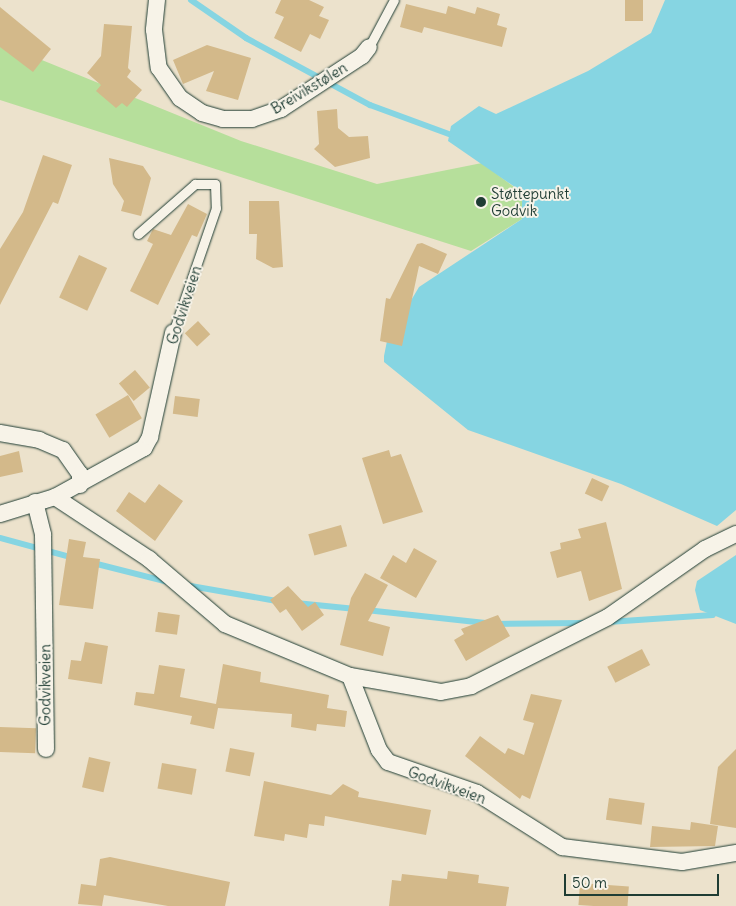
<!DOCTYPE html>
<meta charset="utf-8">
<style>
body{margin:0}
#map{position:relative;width:736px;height:906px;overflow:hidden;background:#ece2cc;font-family:Delius,sans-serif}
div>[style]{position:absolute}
.green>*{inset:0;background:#b6df9b}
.water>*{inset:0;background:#86d5e2}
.stream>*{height:6px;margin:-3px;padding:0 3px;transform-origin:3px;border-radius:3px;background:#86d5e2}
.building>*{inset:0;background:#d3b98a;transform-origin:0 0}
.roads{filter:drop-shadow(0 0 1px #1f3d34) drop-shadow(0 0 1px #1f3d34)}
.service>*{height:9px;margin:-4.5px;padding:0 4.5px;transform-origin:4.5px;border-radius:4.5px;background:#f7f3e8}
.minor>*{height:16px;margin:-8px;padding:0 8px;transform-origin:8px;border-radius:8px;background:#f7f3e8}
.dots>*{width:14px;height:14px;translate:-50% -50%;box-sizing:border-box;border:2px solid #f7f3e8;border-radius:50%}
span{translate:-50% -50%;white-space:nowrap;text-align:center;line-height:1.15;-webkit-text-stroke:4px #f7f3e8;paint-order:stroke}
.street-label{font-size:15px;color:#1f3d34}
.poi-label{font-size:15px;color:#1f3d34}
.left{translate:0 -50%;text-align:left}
.scale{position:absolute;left:564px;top:874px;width:155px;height:22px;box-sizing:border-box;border:2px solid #1f3d34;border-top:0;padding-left:6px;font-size:15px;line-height:18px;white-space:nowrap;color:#1f3d34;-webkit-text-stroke:4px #f7f3e8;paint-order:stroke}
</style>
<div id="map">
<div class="green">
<div style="clip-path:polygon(0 43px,241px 141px,377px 184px,482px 163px,522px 193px,522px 219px,471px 251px,0 100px)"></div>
</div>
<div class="water">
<div style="clip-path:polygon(665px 0,736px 0,736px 510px,717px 526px,621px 484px,468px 430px,384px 362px,384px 356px,387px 341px,419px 287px,522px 219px,522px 192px,448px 141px,451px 126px,479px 106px,496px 114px,588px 71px,651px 33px)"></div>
<div style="clip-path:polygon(736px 555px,736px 624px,700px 610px,695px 590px,697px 581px)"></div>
</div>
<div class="stream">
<div style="left:191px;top:0;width:67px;rotate:34.6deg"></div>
<div style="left:246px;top:38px;width:141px;rotate:28.4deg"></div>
<div style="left:370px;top:105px;width:84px;rotate:20.2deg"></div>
<div style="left:0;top:538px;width:77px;rotate:15.1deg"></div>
<div style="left:93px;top:563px;width:77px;rotate:14.2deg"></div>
<div style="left:185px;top:585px;width:93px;rotate:9.9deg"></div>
<div style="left:296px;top:603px;width:60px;rotate:5.7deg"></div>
<div style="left:366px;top:610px;width:120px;rotate:6.2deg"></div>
<div style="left:608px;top:622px;width:105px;rotate:-3.8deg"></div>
<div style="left:495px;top:624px;width:88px;rotate:-0.7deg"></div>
</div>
<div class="building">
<div style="clip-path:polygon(281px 0,309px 0,324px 7px,319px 16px,329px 20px,320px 39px,310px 34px,301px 52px,274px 38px,284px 17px,275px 13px)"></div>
<div style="left:625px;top:0;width:18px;height:21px"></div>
<div style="clip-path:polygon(406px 4px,446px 14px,448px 6px,475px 14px,477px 7px,500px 14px,497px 25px,507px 28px,502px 47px,424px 27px,422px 33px,400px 27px)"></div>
<div style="clip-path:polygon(0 7px,51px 49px,33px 72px,0 47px)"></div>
<div style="clip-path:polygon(104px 24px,132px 26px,128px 68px,131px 71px,127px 77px,142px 90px,127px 107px,122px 103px,116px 108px,96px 91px,101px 85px,87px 73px,101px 56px)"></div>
<div style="clip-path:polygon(207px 45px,251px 58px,238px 100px,206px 91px,214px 71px,183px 84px,173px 60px)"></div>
<div style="clip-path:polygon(337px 109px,338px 128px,349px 137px,368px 136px,370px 158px,335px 167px,314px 149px,319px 144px,317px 111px)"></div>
<div style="clip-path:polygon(43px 155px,72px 165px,58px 204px,53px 202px,0 305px,0 249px,23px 212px)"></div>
<div style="clip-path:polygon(109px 158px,143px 166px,151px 178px,141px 216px,121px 211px,124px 201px,113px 184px)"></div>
<div style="clip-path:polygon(249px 201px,279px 201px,283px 267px,273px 268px,256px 259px,257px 234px,249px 234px)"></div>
<div style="clip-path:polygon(188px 204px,207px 214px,197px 237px,192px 235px,158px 305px,130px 291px,153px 244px,147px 241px,153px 229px,171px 235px)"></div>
<div style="clip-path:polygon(422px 243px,447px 254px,438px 274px,419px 266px,402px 346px,380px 341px,386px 298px,390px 299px,417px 244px)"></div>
<div style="left:79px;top:255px;width:31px;height:47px;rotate:25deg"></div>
<div style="left:198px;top:321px;width:18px;height:18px;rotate:47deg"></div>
<div style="left:135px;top:370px;width:23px;height:21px;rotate:50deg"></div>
<div style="left:128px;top:395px;width:27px;height:38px;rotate:59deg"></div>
<div style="left:175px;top:396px;width:25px;height:18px;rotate:7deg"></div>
<div style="clip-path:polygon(389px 450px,391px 457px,401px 454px,423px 512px,383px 524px,362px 458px)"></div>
<div style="clip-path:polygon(19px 451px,23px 472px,0 477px,0 456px)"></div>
<div style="left:592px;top:478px;width:19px;height:17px;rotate:25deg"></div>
<div style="clip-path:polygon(159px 484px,183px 501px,155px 541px,116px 511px,129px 492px,145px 503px)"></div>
<div style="clip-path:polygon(606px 522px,622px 589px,589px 601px,581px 571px,557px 578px,550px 552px,561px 549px,560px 543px,581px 538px,578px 529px)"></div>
<div style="left:341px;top:525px;width:22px;height:34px;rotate:74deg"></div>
<div style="clip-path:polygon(69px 539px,86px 542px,83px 557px,100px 559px,93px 609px,59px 605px)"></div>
<div style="clip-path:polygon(414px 548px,437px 561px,416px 598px,380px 578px,393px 555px,406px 563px)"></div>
<div style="clip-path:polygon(365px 573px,388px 585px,368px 621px,390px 627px,383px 656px,340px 645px,351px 598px)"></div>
<div style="clip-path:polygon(288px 586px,308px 607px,315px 602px,324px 615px,302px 631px,286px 609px,280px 613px,270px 600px)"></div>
<div style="left:158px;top:612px;width:22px;height:20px;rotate:8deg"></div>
<div style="clip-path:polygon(498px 615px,510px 636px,466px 661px,454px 640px,464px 634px,461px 629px)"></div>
<div style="clip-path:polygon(85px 642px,108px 646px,102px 684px,68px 679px,71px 660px,81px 661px)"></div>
<div style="left:642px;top:649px;width:18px;height:39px;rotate:63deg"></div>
<div style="clip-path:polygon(223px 664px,261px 672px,260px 682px,329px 695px,327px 708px,347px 711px,345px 727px,317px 724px,316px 731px,291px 727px,292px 714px,218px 708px,214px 729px,190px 724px,192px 716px,134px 705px,136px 692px,154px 694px,159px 665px,185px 669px,180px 697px,216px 704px)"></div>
<div style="clip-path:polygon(531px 694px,562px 700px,530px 799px,522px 795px,520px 799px,465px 756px,480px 736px,505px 754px,508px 748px,524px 755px,534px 723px,523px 720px)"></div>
<div style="left:0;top:727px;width:36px;height:25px;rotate:2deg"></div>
<div style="left:230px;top:748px;width:25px;height:24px;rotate:11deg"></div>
<div style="clip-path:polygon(736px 749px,736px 828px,710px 824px,718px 767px)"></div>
<div style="left:89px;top:757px;width:22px;height:31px;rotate:13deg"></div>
<div style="left:162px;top:763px;width:35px;height:26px;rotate:10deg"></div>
<div style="clip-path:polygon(264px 781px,331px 795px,343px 784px,359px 792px,358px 797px,431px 810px,426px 835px,325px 816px,324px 826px,309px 824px,307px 838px,285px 834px,284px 841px,254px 836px)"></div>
<div style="left:609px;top:798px;width:36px;height:22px;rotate:8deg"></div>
<div style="clip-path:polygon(691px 822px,718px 826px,715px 846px,650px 847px,652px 826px,690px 830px)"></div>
<div style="clip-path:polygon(110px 857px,230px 882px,225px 906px,168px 906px,104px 895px,102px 906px,78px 904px,81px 884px,96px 886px,100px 859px)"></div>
<div style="clip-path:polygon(448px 871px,479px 875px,478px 883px,509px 887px,506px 906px,389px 906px,392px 880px,401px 881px,402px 874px,447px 879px)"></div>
<div style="left:580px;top:883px;width:49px;height:22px;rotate:4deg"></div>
</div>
<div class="roads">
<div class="service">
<div style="left:369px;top:47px;width:53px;rotate:-62deg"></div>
<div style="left:138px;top:234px;width:76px;rotate:-41.3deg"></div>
<div style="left:195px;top:184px;width:20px"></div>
<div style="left:215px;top:184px;width:24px;rotate:88deg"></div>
<div style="left:216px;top:208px;width:132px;rotate:109deg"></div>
</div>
<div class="minor">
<div style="left:157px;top:0;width:30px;rotate:96deg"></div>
<div style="left:154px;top:30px;width:38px;rotate:83deg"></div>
<div style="left:159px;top:68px;width:37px;rotate:55deg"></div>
<div style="left:180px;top:98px;width:27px;rotate:34deg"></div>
<div style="left:202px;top:113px;width:22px;rotate:16deg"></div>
<div style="left:223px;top:119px;width:29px"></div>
<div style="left:252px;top:119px;width:31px;rotate:-19deg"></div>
<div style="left:281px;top:109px;width:97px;rotate:-33.2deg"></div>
<div style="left:362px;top:56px;width:11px;rotate:-52deg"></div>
<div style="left:0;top:433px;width:40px;rotate:10deg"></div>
<div style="left:39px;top:440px;width:26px;rotate:23deg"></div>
<div style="left:63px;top:450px;width:29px;rotate:55deg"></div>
<div style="left:80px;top:474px;width:11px;rotate:90deg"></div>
<div style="left:55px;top:497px;width:102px;rotate:-28.8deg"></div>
<div style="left:144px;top:448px;width:13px;rotate:-61deg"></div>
<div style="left:150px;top:437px;width:107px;rotate:-77.5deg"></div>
<div style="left:35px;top:502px;width:34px;rotate:76deg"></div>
<div style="left:43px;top:535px;width:214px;rotate:89.2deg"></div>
<div style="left:0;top:514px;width:58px;rotate:-17.2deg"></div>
<div style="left:55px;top:497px;width:113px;rotate:33.4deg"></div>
<div style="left:149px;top:559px;width:100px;rotate:40.5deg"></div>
<div style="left:225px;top:624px;width:135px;rotate:22.6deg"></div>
<div style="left:350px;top:676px;width:92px;rotate:10deg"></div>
<div style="left:441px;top:692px;width:31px;rotate:-11deg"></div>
<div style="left:471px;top:686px;width:153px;rotate:-26.7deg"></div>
<div style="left:608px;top:617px;width:118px;rotate:-35deg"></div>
<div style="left:705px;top:549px;width:34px;rotate:-26deg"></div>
<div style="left:350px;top:676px;width:79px;rotate:68.6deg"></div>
<div style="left:379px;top:750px;width:15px;rotate:53deg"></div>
<div style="left:388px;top:762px;width:94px;rotate:19.2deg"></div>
<div style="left:477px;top:793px;width:101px;rotate:32.4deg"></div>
<div style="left:562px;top:847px;width:121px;rotate:7.1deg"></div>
<div style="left:682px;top:862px;width:55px;rotate:-9.5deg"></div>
</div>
</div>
<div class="dots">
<div style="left:481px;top:202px;background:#1f3d34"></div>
</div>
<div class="street-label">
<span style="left:309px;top:88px;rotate:-31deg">Breivikstølen</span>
<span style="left:184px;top:305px;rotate:-72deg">Godvikveien</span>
<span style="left:45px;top:685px;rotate:-90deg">Godvikveien</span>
<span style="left:447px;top:785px;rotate:20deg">Godvikveien</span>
</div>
<div class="poi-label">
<span class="left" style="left:491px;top:202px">Støttepunkt<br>Godvik</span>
</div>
<div class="scale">50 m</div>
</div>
